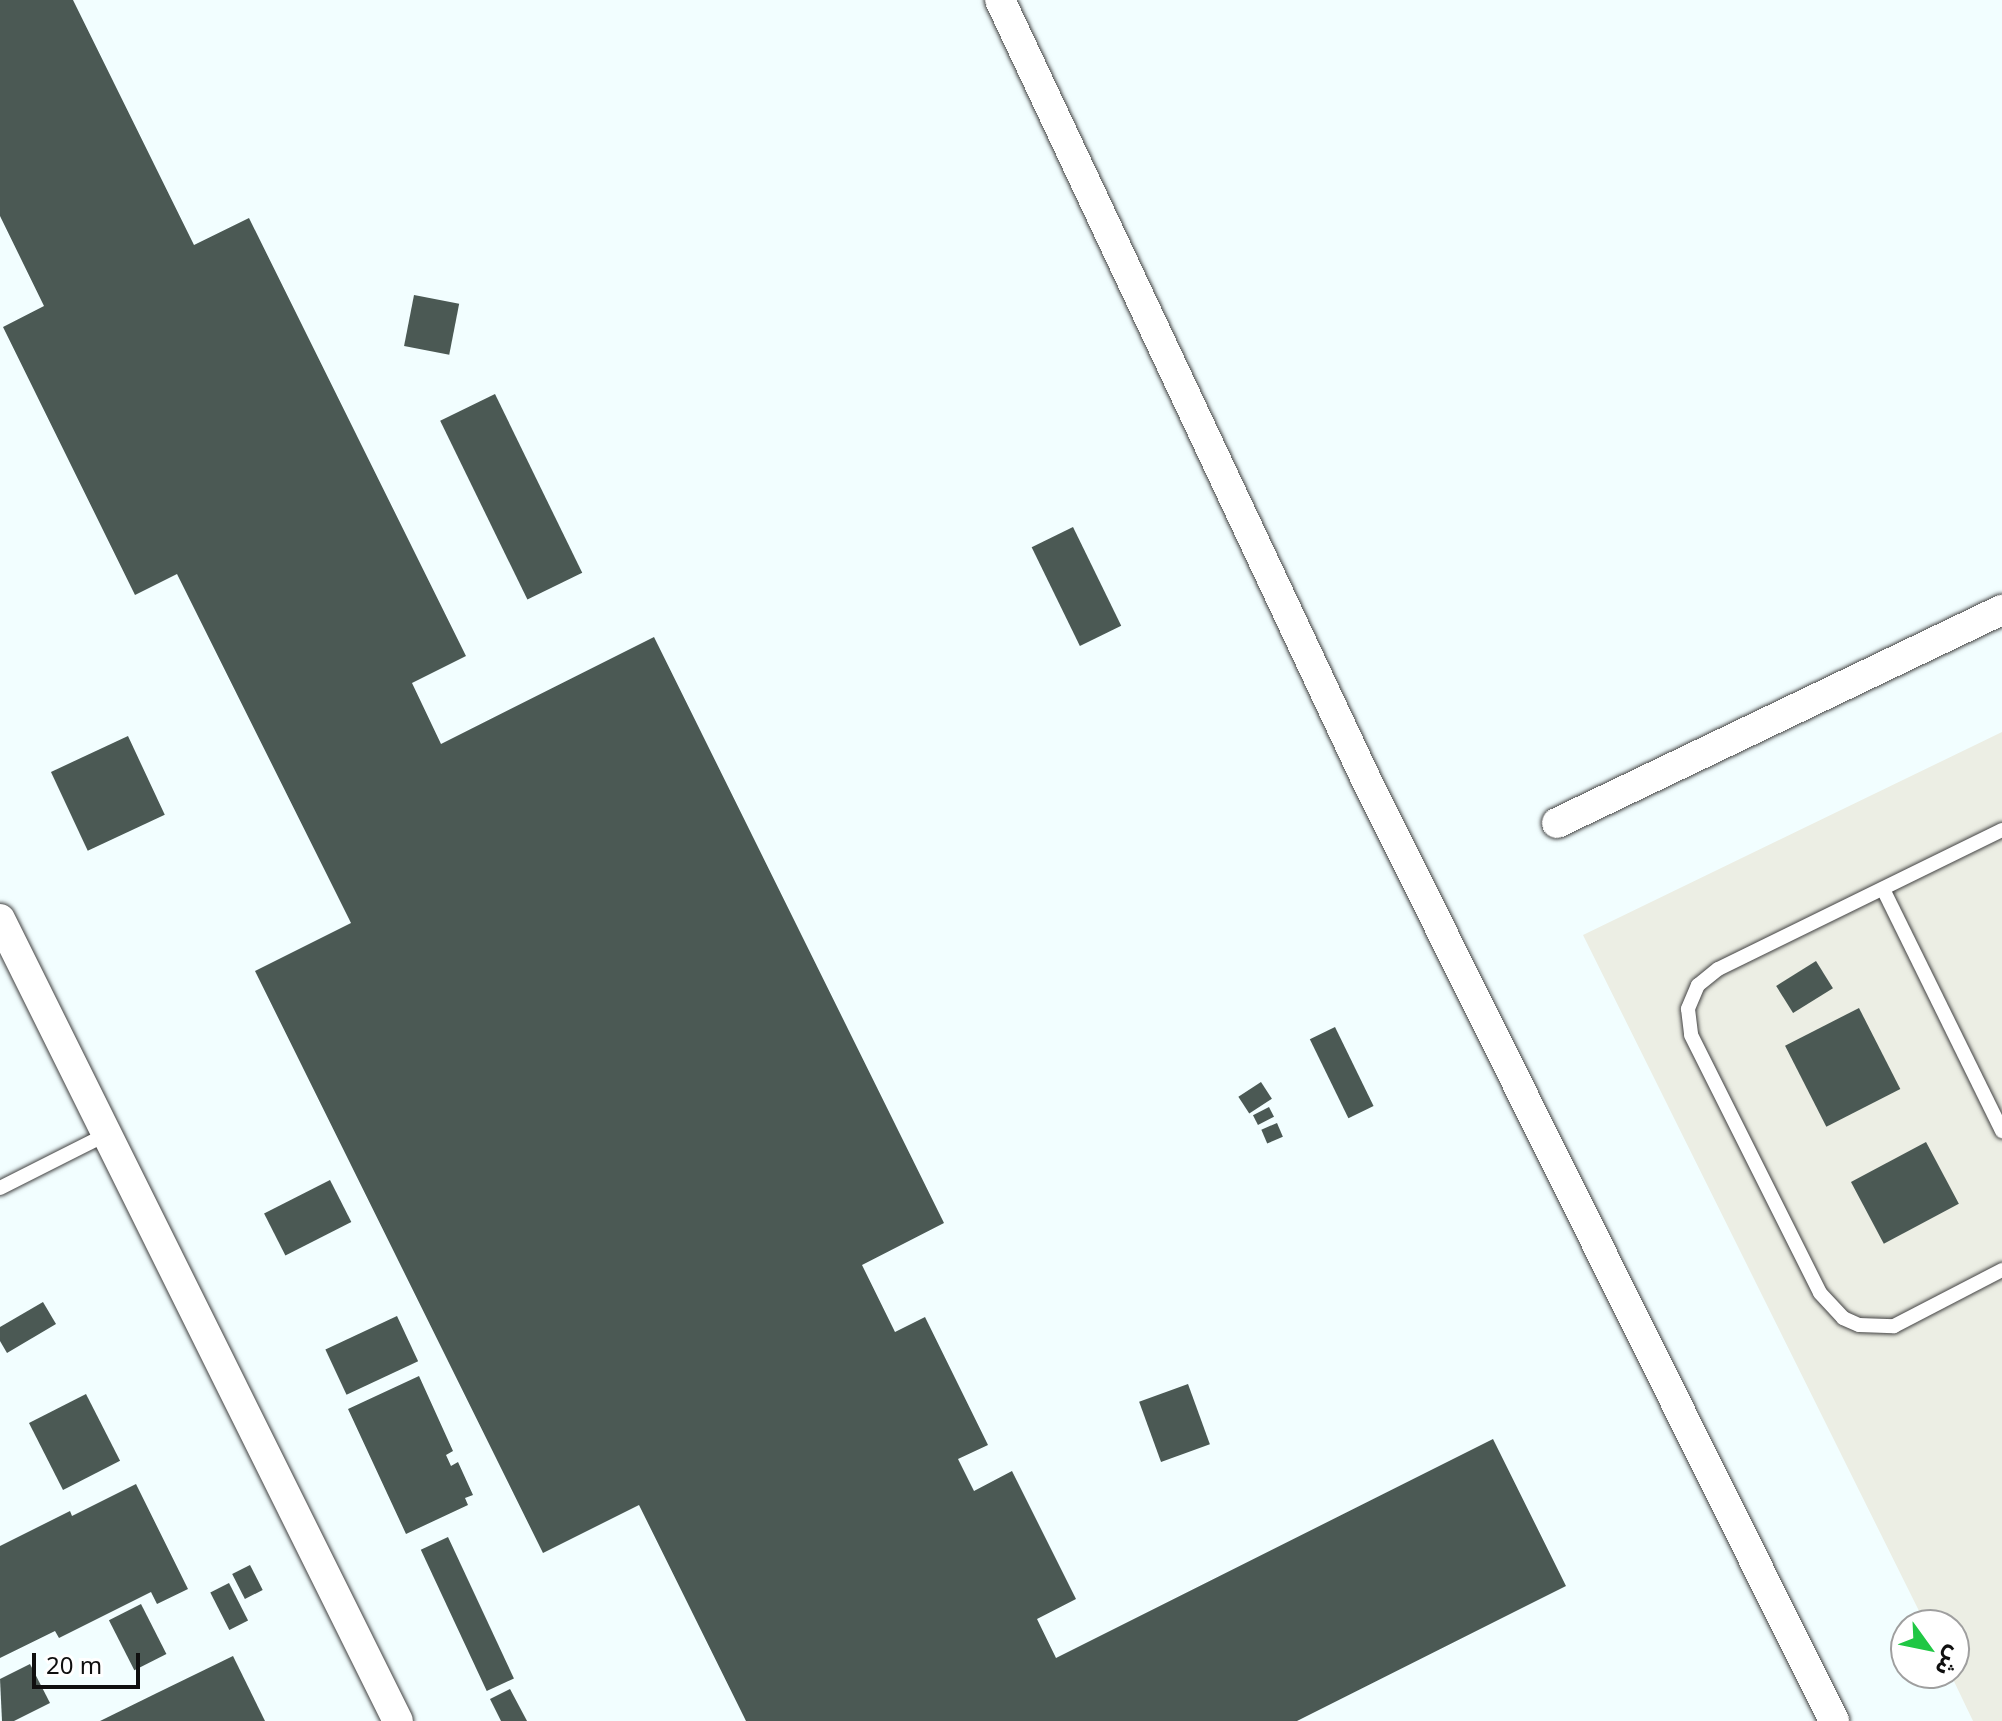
<!DOCTYPE html>
<meta charset="utf-8">
<style>
body{margin:0}
#map{position:relative;width:2002px;height:1721px;overflow:hidden;background:#f2feff;font-family:Georgia,"Noto Sans Arabic",serif}
div>[style]{position:absolute}
.industrial>*{inset:0;background:#eceee4}
.building>*{inset:0;background:#4b5954;transform-origin:0 0}
.roads{filter:drop-shadow(0 0 2px #424242) drop-shadow(0 0 2px #424242)}
.lane>*{height:14px;margin:-7px;padding:0 7px;transform-origin:7px;border-radius:7px;background:#fff}
.street>*{height:30px;margin:-15px;padding:0 15px;transform-origin:15px;border-radius:15px;background:#fff}
span{translate:-50% -50%;white-space:nowrap;text-align:center;line-height:1.15;-webkit-text-stroke:8px #fff;paint-order:stroke}
.north{position:absolute;left:1890px;top:1609px;width:80px;height:80px;box-sizing:border-box;background:#fff;border:2px solid #9f9f9f;border-radius:50%;rotate:123deg;font-size:22px;font-weight:700;line-height:32px;text-align:center;color:#0f0f0f}
.north::after{content:'';display:block;margin:auto;width:28px;height:36px;background:#20c744;clip-path:polygon(50% 0,100% 100%,50% 72%,0 100%)}
.scale{position:absolute;left:32px;top:1653px;width:108px;height:36px;box-sizing:border-box;border:4px solid #0f0f0f;border-top:0;padding-left:10px;font-size:24px;line-height:28px;white-space:nowrap;color:#0f0f0f;-webkit-text-stroke:6px #fff;paint-order:stroke}
</style>
<div id="map">
<div class="industrial">
<div style="clip-path:polygon(2002px 732px,2002px 1721px,1973px 1721px,1950px 1673px,1954px 1673px,1954px 1625px,1926px 1625px,1583px 935px)"></div>
</div>
<div class="building">
<div style="clip-path:polygon(0 0,73px 0,194px 245px,249px 218px,466px 656px,412px 683px,441px 744px,654px 637px,944px 1223px,862px 1265px,895px 1332px,925px 1317px,988px 1445px,958px 1459px,974px 1491px,1012px 1471px,1076px 1599px,1037px 1619px,1056px 1658px,1493px 1439px,1566px 1586px,1297px 1721px,746px 1721px,639px 1505px,543px 1553px,255px 971px,351px 923px,177px 574px,135px 595px,3px 327px,44px 306px,0 216px)"></div>
<div style="left:414px;top:295px;width:46px;height:52px;rotate:11deg"></div>
<div style="left:495px;top:394px;width:199px;height:61px;rotate:64deg"></div>
<div style="left:1073px;top:527px;width:110px;height:46px;rotate:64deg"></div>
<div style="left:128px;top:736px;width:87px;height:85px;rotate:65deg"></div>
<div style="left:1816px;top:961px;width:32px;height:47px;rotate:58deg"></div>
<div style="left:1859px;top:1008px;width:91px;height:83px;rotate:63deg"></div>
<div style="left:1335px;top:1027px;width:88px;height:28px;rotate:64deg"></div>
<div style="left:1261px;top:1082px;width:20px;height:27px;rotate:57deg"></div>
<div style="left:1269px;top:1107px;width:11px;height:18px;rotate:63deg"></div>
<div style="left:1277px;top:1123px;width:15px;height:17px;rotate:67deg"></div>
<div style="left:1926px;top:1142px;width:70px;height:85px;rotate:62deg"></div>
<div style="left:330px;top:1180px;width:47px;height:74px;rotate:63deg"></div>
<div style="clip-path:polygon(43px 1302px,56px 1324px,7px 1353px,0 1341px,0 1327px)"></div>
<div style="left:397px;top:1316px;width:50px;height:79px;rotate:65deg"></div>
<div style="clip-path:polygon(419px 1376px,453px 1451px,446px 1455px,451px 1466px,458px 1462px,473px 1495px,465px 1498px,468px 1505px,406px 1534px,348px 1409px)"></div>
<div style="left:1188px;top:1384px;width:64px;height:52px;rotate:70deg"></div>
<div style="left:86px;top:1394px;width:75px;height:64px;rotate:63deg"></div>
<div style="clip-path:polygon(136px 1484px,188px 1589px,157px 1604px,151px 1592px,59px 1638px,55px 1631px,0 1658px,0 1546px,70px 1511px,72px 1516px)"></div>
<div style="left:448px;top:1537px;width:156px;height:30px;rotate:65deg"></div>
<div style="left:250px;top:1565px;width:28px;height:20px;rotate:63deg"></div>
<div style="left:229px;top:1583px;width:42px;height:21px;rotate:63deg"></div>
<div style="left:141px;top:1604px;width:56px;height:36px;rotate:63deg"></div>
<div style="clip-path:polygon(233px 1656px,265px 1721px,100px 1721px,159px 1692px)"></div>
<div style="clip-path:polygon(30px 1664px,50px 1703px,14px 1721px,2px 1721px,0 1679px)"></div>
<div style="clip-path:polygon(510px 1689px,527px 1721px,501px 1721px,490px 1699px)"></div>
</div>
<div class="roads">
<div class="lane">
<div style="left:2002px;top:830px;width:316px;rotate:153.9deg"></div>
<div style="left:1718px;top:969px;width:26px;rotate:141deg"></div>
<div style="left:1698px;top:985px;width:26px;rotate:113deg"></div>
<div style="left:1688px;top:1009px;width:26px;rotate:83deg"></div>
<div style="left:1691px;top:1035px;width:288px;rotate:63.4deg"></div>
<div style="left:1820px;top:1293px;width:34px;rotate:47deg"></div>
<div style="left:1843px;top:1318px;width:17px;rotate:24deg"></div>
<div style="left:1859px;top:1325px;width:35px;rotate:2deg"></div>
<div style="left:1894px;top:1326px;width:122px;rotate:-27.4deg"></div>
<div style="left:1883px;top:889px;width:270px;rotate:63.8deg"></div>
<div style="left:0;top:1188px;width:120px;rotate:-26.8deg"></div>
</div>
<div class="street">
<div style="left:1000px;top:0;width:858px;rotate:64.84deg"></div>
<div style="left:1365px;top:777px;width:1054px;rotate:63.58deg"></div>
<div style="left:1557px;top:823px;width:493px;rotate:-25.6deg"></div>
<div style="left:0;top:919px;width:895px;rotate:63.61deg"></div>
</div>
</div>
<div class="north">ش</div>
<div class="scale">20 m</div>
</div>
